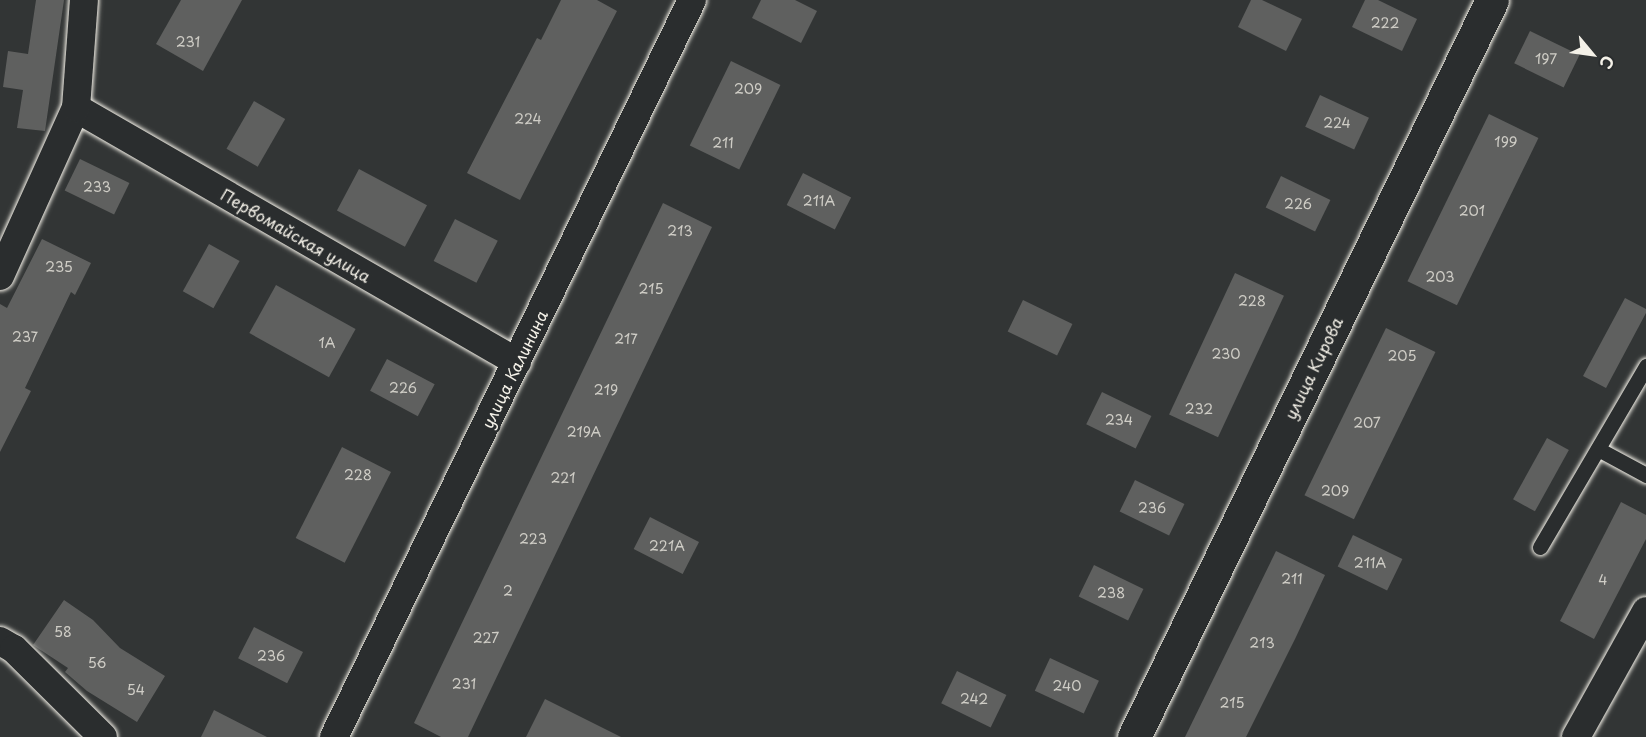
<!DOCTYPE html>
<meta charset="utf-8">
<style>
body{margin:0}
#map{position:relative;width:1646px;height:737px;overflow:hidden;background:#323535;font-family:"Playpen Sans",sans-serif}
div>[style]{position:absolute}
.building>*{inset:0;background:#5f605f;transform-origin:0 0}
.roads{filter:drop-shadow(0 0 2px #f4f1e8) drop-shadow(0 0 2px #f4f1e8)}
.lane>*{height:15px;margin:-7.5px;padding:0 7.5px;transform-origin:7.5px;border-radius:7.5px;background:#2a2d2e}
.street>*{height:28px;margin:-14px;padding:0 14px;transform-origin:14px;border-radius:14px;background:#2a2d2e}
.secondary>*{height:33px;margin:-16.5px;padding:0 16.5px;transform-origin:16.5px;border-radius:16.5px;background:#2a2d2e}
span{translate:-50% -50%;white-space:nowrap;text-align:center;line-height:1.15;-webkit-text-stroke:5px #2a2d2e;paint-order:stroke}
.number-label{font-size:14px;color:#cfcdc6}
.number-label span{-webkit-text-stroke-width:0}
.street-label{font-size:16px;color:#f4f1e8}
.north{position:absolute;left:1562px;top:24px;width:60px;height:60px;-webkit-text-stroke:4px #2a2d2e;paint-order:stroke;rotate:119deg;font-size:16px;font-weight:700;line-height:24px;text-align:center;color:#f4f1e8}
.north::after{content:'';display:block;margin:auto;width:21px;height:27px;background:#f4f1e8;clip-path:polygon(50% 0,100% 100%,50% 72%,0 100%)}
</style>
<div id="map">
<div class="building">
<div style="clip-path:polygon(36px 0,64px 0,45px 131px,17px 128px,23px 90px,3px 87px,8px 51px,28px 54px)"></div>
<div style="clip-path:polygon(181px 0,242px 0,203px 71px,156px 44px)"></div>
<div style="clip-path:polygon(561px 0,597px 0,617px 11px,520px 200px,467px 173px,537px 38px,541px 40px)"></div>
<div style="clip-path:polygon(761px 0,795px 0,817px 11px,801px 43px,752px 18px)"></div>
<div style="clip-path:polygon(1251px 0,1262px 0,1302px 19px,1286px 51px,1238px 27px)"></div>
<div style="clip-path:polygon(1365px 0,1378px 0,1417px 19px,1402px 51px,1352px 27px)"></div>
<div style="left:1530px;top:31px;width:55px;height:36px;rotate:26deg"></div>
<div style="left:731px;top:61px;width:55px;height:94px;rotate:26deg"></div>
<div style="left:1320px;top:95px;width:54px;height:35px;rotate:25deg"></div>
<div style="left:254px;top:101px;width:36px;height:55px;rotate:30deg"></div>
<div style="left:1489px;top:114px;width:55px;height:186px;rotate:26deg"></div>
<div style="left:80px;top:159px;width:55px;height:35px;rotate:26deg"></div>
<div style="left:359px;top:169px;width:77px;height:47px;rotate:28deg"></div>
<div style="left:803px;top:173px;width:54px;height:36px;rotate:27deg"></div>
<div style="left:1281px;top:176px;width:55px;height:35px;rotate:26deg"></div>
<div style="clip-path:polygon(663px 203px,712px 227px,468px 737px,441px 737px,414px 723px)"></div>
<div style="left:455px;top:219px;width:48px;height:47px;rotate:27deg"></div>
<div style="clip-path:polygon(42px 239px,91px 263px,75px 295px,71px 292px,25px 388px,31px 391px,0 452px,0 304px,7px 308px)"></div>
<div style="left:209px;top:244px;width:35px;height:54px;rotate:29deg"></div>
<div style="left:1235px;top:273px;width:54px;height:156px;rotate:25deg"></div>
<div style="left:276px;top:285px;width:91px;height:55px;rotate:29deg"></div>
<div style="clip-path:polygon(1625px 298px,1646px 309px,1646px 313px,1606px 388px,1583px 376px)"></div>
<div style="left:1023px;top:300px;width:55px;height:35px;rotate:26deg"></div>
<div style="left:1386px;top:328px;width:55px;height:186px;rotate:26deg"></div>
<div style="left:387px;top:359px;width:54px;height:36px;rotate:28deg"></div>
<div style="left:1102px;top:392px;width:55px;height:36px;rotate:26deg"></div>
<div style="left:1547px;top:438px;width:25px;height:70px;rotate:29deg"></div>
<div style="left:342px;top:447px;width:55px;height:102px;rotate:27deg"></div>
<div style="left:1135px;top:480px;width:55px;height:35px;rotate:26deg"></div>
<div style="clip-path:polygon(1621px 502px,1646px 515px,1646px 539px,1594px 639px,1560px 621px)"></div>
<div style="left:650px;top:517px;width:55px;height:36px;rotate:27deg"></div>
<div style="left:1353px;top:535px;width:55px;height:35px;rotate:26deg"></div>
<div style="clip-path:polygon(1276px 551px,1325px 575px,1295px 639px,1246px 737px,1185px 737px)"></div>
<div style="left:1094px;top:565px;width:55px;height:35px;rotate:26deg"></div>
<div style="clip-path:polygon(64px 600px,93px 620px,120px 648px,165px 676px,137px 722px,87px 691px,65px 672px,68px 668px,33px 645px)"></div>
<div style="left:254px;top:627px;width:55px;height:35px;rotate:27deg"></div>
<div style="left:1050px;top:658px;width:54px;height:36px;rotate:25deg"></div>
<div style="left:957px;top:671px;width:55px;height:36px;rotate:26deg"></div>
<div style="clip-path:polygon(545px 699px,621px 737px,526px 737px)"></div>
<div style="clip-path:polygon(214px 710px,267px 737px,201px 737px)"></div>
</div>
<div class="roads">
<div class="lane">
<div style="left:1598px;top:449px;width:55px;rotate:28.4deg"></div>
<div style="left:1540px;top:547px;width:210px;rotate:-59.6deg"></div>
</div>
<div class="street">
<div style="left:76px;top:108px;width:509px;rotate:29.94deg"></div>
<div style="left:0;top:276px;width:184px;rotate:-65.7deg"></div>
<div style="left:76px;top:108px;width:108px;rotate:-85.8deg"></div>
<div style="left:0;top:641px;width:16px;rotate:30deg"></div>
<div style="left:14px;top:649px;width:125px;rotate:44.7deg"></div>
<div style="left:334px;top:737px;width:819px;rotate:-64.09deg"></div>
<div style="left:1576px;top:737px;width:144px;rotate:-60.9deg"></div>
</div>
<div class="secondary">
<div style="left:1134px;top:737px;width:819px;rotate:-64.09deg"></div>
</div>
</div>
<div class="number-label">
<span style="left:1385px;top:23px">222</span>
<span style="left:188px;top:42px">231</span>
<span style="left:1546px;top:59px">197</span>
<span style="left:748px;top:89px">209</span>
<span style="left:528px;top:119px">224</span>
<span style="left:1337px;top:123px">224</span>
<span style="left:1506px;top:142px">199</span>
<span style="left:723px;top:143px">211</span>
<span style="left:97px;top:187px">233</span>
<span style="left:819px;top:201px">211А</span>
<span style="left:1298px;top:204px">226</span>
<span style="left:1472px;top:211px">201</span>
<span style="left:680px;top:231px">213</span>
<span style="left:59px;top:267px">235</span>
<span style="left:1440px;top:277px">203</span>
<span style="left:651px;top:289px">215</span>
<span style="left:1252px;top:301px">228</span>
<span style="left:25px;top:337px">237</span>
<span style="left:626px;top:339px">217</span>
<span style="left:327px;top:343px">1А</span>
<span style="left:1226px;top:354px">230</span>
<span style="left:1402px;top:356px">205</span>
<span style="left:403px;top:388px">226</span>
<span style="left:606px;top:390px">219</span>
<span style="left:1199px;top:409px">232</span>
<span style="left:1119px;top:420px">234</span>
<span style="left:1367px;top:423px">207</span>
<span style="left:584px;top:432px">219А</span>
<span style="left:358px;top:475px">228</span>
<span style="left:563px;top:478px">221</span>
<span style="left:1335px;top:491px">209</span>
<span style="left:1152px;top:508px">236</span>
<span style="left:533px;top:539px">223</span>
<span style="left:667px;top:546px">221А</span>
<span style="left:1370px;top:563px">211А</span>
<span style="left:1292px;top:579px">211</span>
<span style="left:1603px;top:580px">4</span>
<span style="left:508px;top:591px">2</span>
<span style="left:1111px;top:593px">238</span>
<span style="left:63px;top:632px">58</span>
<span style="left:486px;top:638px">227</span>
<span style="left:1262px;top:643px">213</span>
<span style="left:271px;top:656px">236</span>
<span style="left:97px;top:663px">56</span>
<span style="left:464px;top:684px">231</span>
<span style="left:1067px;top:686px">240</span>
<span style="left:136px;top:690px">54</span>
<span style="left:974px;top:699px">242</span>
<span style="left:1232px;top:703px">215</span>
</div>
<div class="street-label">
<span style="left:296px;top:235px;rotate:30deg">Первомайская улица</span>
<span style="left:1313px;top:368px;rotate:-64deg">улица Кирова</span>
<span style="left:514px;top:369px;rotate:-64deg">улица Калинина</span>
</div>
<div class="north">С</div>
</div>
